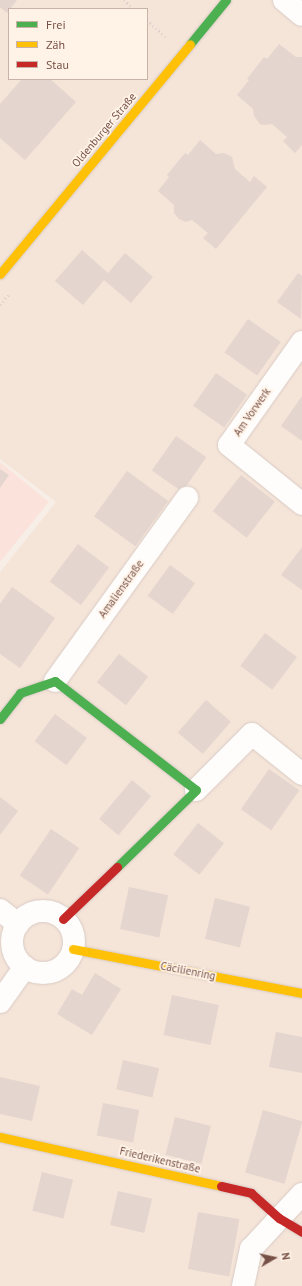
<!DOCTYPE html>
<meta charset="utf-8">
<style>
body{margin:0}
#map{position:relative;width:302px;height:1286px;overflow:hidden;background:#f7efe7;font-family:"PT Sans",sans-serif}
div>[style]{position:absolute}
.residential>*{inset:0;background:#f5e4d8}
.commercial>*{inset:0;background:#fbe3dc}
.building>*{inset:0;background:#e4d5ce;transform-origin:0 0}
.path>*{height:2.5px;margin-top:-1.25px;transform-origin:0;background:repeating-linear-gradient(90deg,#dacfcb 0 1px,transparent 0 4px)}
.roads{filter:drop-shadow(0 0 1px #d8cbc5) drop-shadow(0 0 1px #d8cbc5)}
.street>*{height:22px;margin:-11px;padding:0 11px;transform-origin:11px;border-radius:11px;background:#fefdfb}
.street>.ring{margin:-11px;padding:0;box-sizing:content-box;background:none;border:22px solid #fefdfb;border-radius:50%}
.fast>*{height:9px;margin:-4.5px;padding:0 4.5px;transform-origin:4.5px;border-radius:4.5px;background:#4caf50}
.slow>*{height:9px;margin:-4.5px;padding:0 4.5px;transform-origin:4.5px;border-radius:4.5px;background:#ffc107}
.jam>*{height:9px;margin:-4.5px;padding:0 4.5px;transform-origin:4.5px;border-radius:4.5px;background:#c62828}
span{translate:-50% -50%;white-space:nowrap;text-align:center;line-height:1.15;-webkit-text-stroke:3.5px #fff3e8;paint-order:stroke}
.street-label{font-size:11px;color:#775045}
.legend{position:absolute;left:8px;top:8px;width:140px;height:72px;box-sizing:border-box;background:#fff3e8;border:1px solid #c9b2a7;margin:0;padding:5px 7px;list-style:none;font-size:12px;color:#775045}
.legend li{display:flex;align-items:center;gap:8px;height:20px}
.legend b{width:20px;border:1px solid #c9b2a7}
.north{position:absolute;left:254px;top:1238px;width:40px;height:40px;-webkit-text-stroke:3px #fff3e8;paint-order:stroke;rotate:81deg;font-size:11px;font-weight:700;line-height:16px;text-align:center;color:#775045}
.north::after{content:'';display:block;margin:auto;width:14px;height:18px;background:#775045;clip-path:polygon(50% 0,100% 100%,50% 72%,0 100%)}
</style>
<div id="map">
<div class="residential">
<div style="clip-path:polygon(evenodd,0 0,302px 0,302px 1286px,0 1286px,0 572px,56px 502px,0 459px,0 0,9px 9px,147px 9px,147px 79px,9px 79px,9px 9px)"></div>
</div>
<div class="commercial">
<div style="clip-path:polygon(0 462px,49px 502px,0 562px)"></div>
</div>
<div class="building">
<div style="clip-path:polygon(0 0,17px 0,7px 13px,0 7px)"></div>
<div style="clip-path:polygon(279px 44px,296px 57px,302px 57px,302px 145px,295px 153px,283px 141px,287px 137px,272px 124px,264px 125px,260px 124px,254px 116px,253px 109px,237px 95px,249px 80px,247px 79px,264px 57px,267px 59px)"></div>
<div style="clip-path:polygon(22px 79px,50px 79px,76px 102px,25px 160px,0 138px,0 104px)"></div>
<div style="clip-path:polygon(200px 140px,216px 154px,224px 153px,232px 157px,235px 169px,250px 182px,254px 176px,267px 187px,216px 249px,203px 238px,208px 233px,192px 220px,186px 222px,179px 219px,174px 213px,174px 205px,158px 191px,169px 177px,167px 175px,185px 153px,188px 155px)"></div>
<div style="clip-path:polygon(82px 250px,108px 273px,125px 253px,153px 277px,131px 303px,104px 280px,83px 305px,55px 281px)"></div>
<div style="clip-path:polygon(298px 273px,302px 276px,301px 319px,277px 302px)"></div>
<div style="left:248px;top:319px;width:40px;height:41px;rotate:35deg"></div>
<div style="left:216px;top:373px;width:38px;height:40px;rotate:35deg"></div>
<div style="clip-path:polygon(302px 396px,302px 441px,281px 426px)"></div>
<div style="left:176px;top:436px;width:37px;height:42px;rotate:35deg"></div>
<div style="clip-path:polygon(0 469px,9px 475px,0 488px)"></div>
<div style="left:127px;top:471px;width:51px;height:56px;rotate:36deg"></div>
<div style="left:241px;top:475px;width:43px;height:46px;rotate:38deg"></div>
<div style="left:78px;top:544px;width:39px;height:47px;rotate:37deg"></div>
<div style="clip-path:polygon(302px 547px,302px 590px,281px 575px)"></div>
<div style="left:170px;top:565px;width:31px;height:38px;rotate:36deg"></div>
<div style="clip-path:polygon(12px 587px,55px 618px,20px 668px,0 654px,0 604px)"></div>
<div style="left:265px;top:633px;width:40px;height:41px;rotate:37deg"></div>
<div style="left:119px;top:654px;width:37px;height:36px;rotate:38deg"></div>
<div style="left:206px;top:700px;width:33px;height:43px;rotate:41deg"></div>
<div style="left:55px;top:714px;width:40px;height:34px;rotate:37deg"></div>
<div style="left:269px;top:769px;width:37px;height:49px;rotate:35deg"></div>
<div style="left:132px;top:780px;width:25px;height:51px;rotate:40deg"></div>
<div style="clip-path:polygon(0 797px,18px 811px,0 835px)"></div>
<div style="left:198px;top:823px;width:33px;height:40px;rotate:38deg"></div>
<div style="left:51px;top:829px;width:34px;height:56px;rotate:34deg"></div>
<div style="left:129px;top:887px;width:40px;height:43px;rotate:12deg"></div>
<div style="left:215px;top:898px;width:36px;height:42px;rotate:14deg"></div>
<div style="clip-path:polygon(95px 973px,121px 989px,92px 1035px,57px 1014px,72px 989px,82px 995px)"></div>
<div style="left:172px;top:995px;width:48px;height:41px;rotate:12deg"></div>
<div style="clip-path:polygon(276px 1032px,302px 1037px,302px 1073px,269px 1067px)"></div>
<div style="left:123px;top:1060px;width:37px;height:30px;rotate:13deg"></div>
<div style="clip-path:polygon(0 1077px,40px 1086px,32px 1121px,0 1114px)"></div>
<div style="left:103px;top:1103px;width:37px;height:33px;rotate:11deg"></div>
<div style="left:263px;top:1110px;width:41px;height:65px;rotate:16deg"></div>
<div style="left:175px;top:1117px;width:37px;height:39px;rotate:14deg"></div>
<div style="left:42px;top:1172px;width:32px;height:40px;rotate:14deg"></div>
<div style="left:118px;top:1191px;width:35px;height:35px;rotate:13deg"></div>
<div style="left:198px;top:1212px;width:42px;height:58px;rotate:10deg"></div>
</div>
<div class="path">
<div style="left:124px;top:0;width:13px;rotate:42deg"></div>
<div style="left:147px;top:20px;width:25px;rotate:42deg"></div>
<div style="left:0;top:305px;width:13px;rotate:-51deg"></div>
</div>
<div class="roads">
<div class="street">
<div style="left:284px;top:0;width:23px;rotate:40deg"></div>
<div style="left:302px;top:342px;width:126px;rotate:125.3deg"></div>
<div style="left:229px;top:445px;width:94px;rotate:38.9deg"></div>
<div style="left:55px;top:681px;width:226px;rotate:-54.2deg"></div>
<div style="left:196px;top:790px;width:79px;rotate:-45deg"></div>
<div style="left:252px;top:734px;width:64px;rotate:38.7deg"></div>
<div style="left:0;top:910px;width:23px;rotate:38deg"></div>
<div class="ring" style="left:12px;top:911px;width:40px;height:40px"></div>
<div style="left:0;top:1002px;width:43px;rotate:-54.5deg"></div>
<div style="left:243px;top:1286px;width:38px;rotate:-78deg"></div>
<div style="left:251px;top:1249px;width:75px;rotate:-47.2deg"></div>
</div>
<div class="fast">
<div style="left:190px;top:44px;width:57px;rotate:-50.7deg"></div>
<div style="left:0;top:719px;width:33px;rotate:-52deg"></div>
<div style="left:20px;top:693px;width:37px;rotate:-19deg"></div>
<div style="left:55px;top:681px;width:178px;rotate:37.7deg"></div>
<div style="left:196px;top:790px;width:110px;rotate:135.7deg"></div>
</div>
<div class="slow">
<div style="left:0;top:274px;width:298px;rotate:-50.4deg"></div>
<div style="left:73px;top:949px;width:233px;rotate:10.9deg"></div>
<div style="left:0;top:1137px;width:226px;rotate:12.5deg"></div>
</div>
<div class="jam">
<div style="left:63px;top:919px;width:75px;rotate:-43.9deg"></div>
<div style="left:221px;top:1186px;width:31px;rotate:13deg"></div>
<div style="left:251px;top:1193px;width:38px;rotate:42deg"></div>
<div style="left:279px;top:1218px;width:27px;rotate:31deg"></div>
</div>
</div>
<div class="street-label">
<span style="left:104px;top:130px;rotate:-50deg">Oldenburger Straße</span>
<span style="left:252px;top:412px;rotate:-55deg">Am Vorwerk</span>
<span style="left:121px;top:589px;rotate:-54deg">Amalienstraße</span>
<span style="left:188px;top:971px;rotate:11deg">Cäcilienring</span>
<span style="left:160px;top:1160px;rotate:13deg">Friederikenstraße</span>
</div>
<ul class="legend">
<li><b style="height:5px;background:#4caf50"></b>Frei</li>
<li><b style="height:5px;background:#ffc107"></b>Zäh</li>
<li><b style="height:5px;background:#c62828"></b>Stau</li>
</ul>
<div class="north">N</div>
</div>
